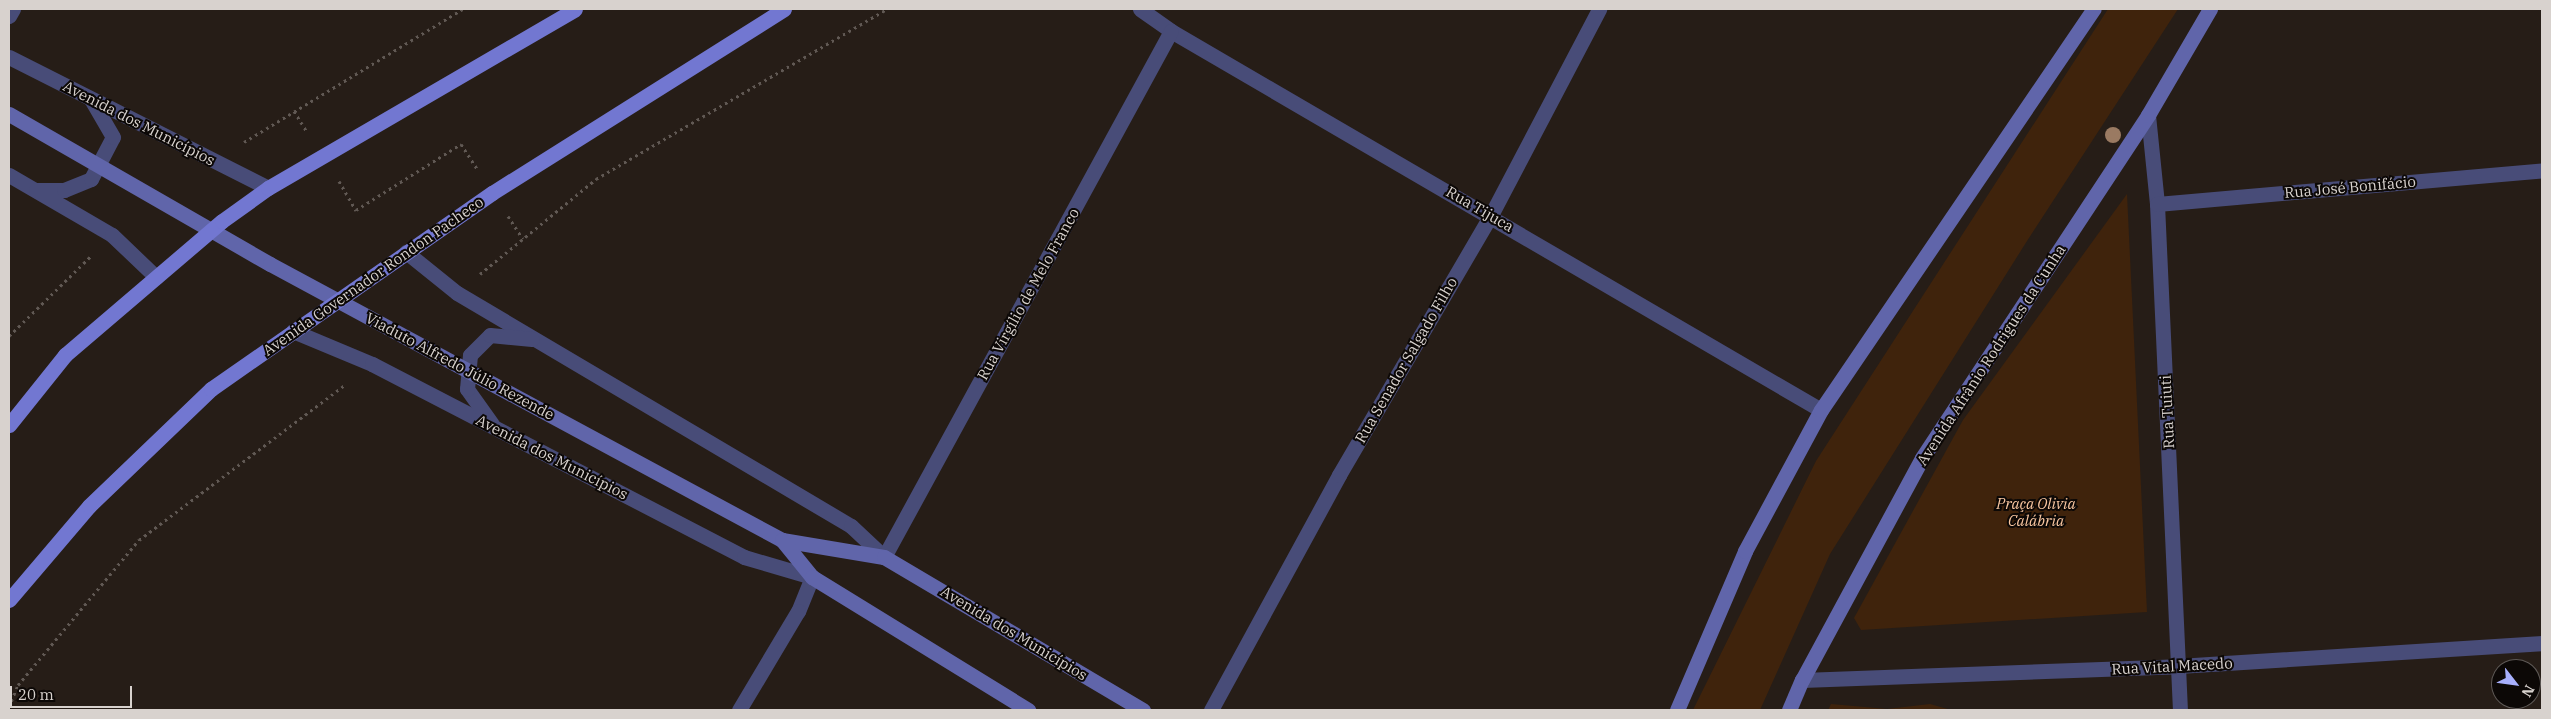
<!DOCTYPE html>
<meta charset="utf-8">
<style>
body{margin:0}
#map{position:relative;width:2551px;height:719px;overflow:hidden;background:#261d17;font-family:"IBM Plex Serif",serif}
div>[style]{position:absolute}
.green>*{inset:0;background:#3f230c}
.path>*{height:3px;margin-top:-1.5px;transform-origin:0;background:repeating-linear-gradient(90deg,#615954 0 2.5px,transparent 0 6.5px)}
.street>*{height:15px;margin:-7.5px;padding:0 7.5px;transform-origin:7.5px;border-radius:7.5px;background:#484c78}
.secondary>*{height:15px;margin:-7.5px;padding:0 7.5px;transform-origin:7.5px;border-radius:7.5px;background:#6065aa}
.primary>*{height:15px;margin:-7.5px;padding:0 7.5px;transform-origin:7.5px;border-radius:7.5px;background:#7277d1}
.trees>*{width:16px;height:16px;margin:-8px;border-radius:50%;background:#9a7a62}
span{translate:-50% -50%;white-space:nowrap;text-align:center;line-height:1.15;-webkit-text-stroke:4px #0c0806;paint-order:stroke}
.street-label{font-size:15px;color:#d8d2ce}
.park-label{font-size:15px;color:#f9c6a0;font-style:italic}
.frame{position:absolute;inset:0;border:10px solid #d8d2ce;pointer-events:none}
.north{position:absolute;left:2491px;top:659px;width:50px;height:50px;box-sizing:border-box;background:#0c0806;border:1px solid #5e5956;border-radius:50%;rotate:120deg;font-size:14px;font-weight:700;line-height:20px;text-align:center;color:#d8d2ce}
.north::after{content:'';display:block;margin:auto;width:18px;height:22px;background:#a8b0fc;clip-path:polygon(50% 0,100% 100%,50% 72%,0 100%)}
.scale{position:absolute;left:10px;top:686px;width:122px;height:22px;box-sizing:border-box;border:2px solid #d8d2ce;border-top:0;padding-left:6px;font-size:15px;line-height:18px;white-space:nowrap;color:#d8d2ce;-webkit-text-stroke:4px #0c0806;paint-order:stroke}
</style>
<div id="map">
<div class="green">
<div style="clip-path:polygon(2108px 9px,2178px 9px,2027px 241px,1830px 554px,1760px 710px,1693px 710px,1816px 461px)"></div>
<div style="clip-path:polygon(2127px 194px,2147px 612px,1861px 630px,1854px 618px,1963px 420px)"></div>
<div style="clip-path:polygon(1831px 704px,1887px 709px,1930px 704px,1951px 710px,1828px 710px)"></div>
</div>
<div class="path">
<div style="left:294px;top:111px;width:25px;rotate:58deg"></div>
<div style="left:244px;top:142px;width:256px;rotate:-31.3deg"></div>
<div style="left:339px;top:181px;width:34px;rotate:60deg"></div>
<div style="left:356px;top:210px;width:124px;rotate:-32.2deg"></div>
<div style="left:461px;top:144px;width:30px;rotate:57deg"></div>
<div style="left:508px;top:216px;width:27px;rotate:57deg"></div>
<div style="left:480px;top:274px;width:150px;rotate:-39.3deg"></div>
<div style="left:596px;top:179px;width:337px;rotate:-30.3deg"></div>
<div style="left:9px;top:336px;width:115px;rotate:-44.3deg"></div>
<div style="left:9px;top:707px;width:24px;rotate:-68deg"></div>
<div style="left:18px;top:685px;width:189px;rotate:-50.2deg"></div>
<div style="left:139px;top:540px;width:259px;rotate:-37deg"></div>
</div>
<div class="street">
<div style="left:1140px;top:9px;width:38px;rotate:35deg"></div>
<div style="left:1171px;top:31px;width:752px;rotate:30.25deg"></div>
<div style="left:9px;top:16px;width:8px;rotate:-60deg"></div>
<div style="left:9px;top:57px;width:290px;rotate:26.8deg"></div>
<div style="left:2148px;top:115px;width:89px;rotate:84.2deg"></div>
<div style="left:2157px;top:204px;width:507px;rotate:87.4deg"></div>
<div style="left:9px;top:175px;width:119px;rotate:30.2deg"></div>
<div style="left:112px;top:235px;width:61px;rotate:43.7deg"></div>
<div style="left:36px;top:190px;width:28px"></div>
<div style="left:64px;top:190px;width:29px;rotate:-22deg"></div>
<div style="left:91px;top:179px;width:47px;rotate:-62.4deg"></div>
<div style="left:113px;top:137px;width:44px;rotate:-120.1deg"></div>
<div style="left:2157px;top:204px;width:386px;rotate:-5deg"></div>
<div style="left:406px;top:252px;width:65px;rotate:38.8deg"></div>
<div style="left:457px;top:293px;width:458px;rotate:30.6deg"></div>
<div style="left:851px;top:526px;width:45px;rotate:43.2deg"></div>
<div style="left:884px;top:557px;width:599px;rotate:-61.38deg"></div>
<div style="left:293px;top:331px;width:86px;rotate:22.7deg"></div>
<div style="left:372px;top:364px;width:419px;rotate:27.4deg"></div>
<div style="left:744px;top:557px;width:71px;rotate:16.4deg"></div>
<div style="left:812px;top:577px;width:37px;rotate:112deg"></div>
<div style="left:798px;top:611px;width:115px;rotate:120.8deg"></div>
<div style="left:492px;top:424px;width:43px;rotate:-125.5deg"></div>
<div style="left:467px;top:389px;width:34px;rotate:-85deg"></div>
<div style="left:470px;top:355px;width:28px;rotate:-45deg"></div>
<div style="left:490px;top:335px;width:42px;rotate:5.4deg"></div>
<div style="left:1802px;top:680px;width:376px;rotate:-2.1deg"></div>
<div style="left:2178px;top:666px;width:365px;rotate:-3.6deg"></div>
<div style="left:1211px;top:710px;width:268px;rotate:-61.4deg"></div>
<div style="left:1339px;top:475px;width:301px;rotate:-59.7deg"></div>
<div style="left:1491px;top:215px;width:233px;rotate:-62.3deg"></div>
</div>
<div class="secondary">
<div style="left:9px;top:114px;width:301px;rotate:29.9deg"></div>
<div style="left:270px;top:264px;width:582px;rotate:28.33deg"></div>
<div style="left:782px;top:540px;width:103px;rotate:9.5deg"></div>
<div style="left:884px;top:557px;width:301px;rotate:30.6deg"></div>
<div style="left:782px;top:540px;width:48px;rotate:51deg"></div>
<div style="left:812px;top:577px;width:254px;rotate:31.6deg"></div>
<div style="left:1677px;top:710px;width:173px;rotate:-66.8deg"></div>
<div style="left:1745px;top:551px;width:160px;rotate:-61.7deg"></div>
<div style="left:1821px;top:410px;width:485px;rotate:-55.8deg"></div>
<div style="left:1789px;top:710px;width:33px;rotate:-67deg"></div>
<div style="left:1802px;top:680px;width:252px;rotate:-61.6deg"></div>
<div style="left:1922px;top:458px;width:411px;rotate:-56.6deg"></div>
<div style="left:2148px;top:115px;width:123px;rotate:-59.7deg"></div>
</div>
<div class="primary">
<div style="left:9px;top:425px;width:90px;rotate:-51.3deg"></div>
<div style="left:65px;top:355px;width:206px;rotate:-40.5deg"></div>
<div style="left:222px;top:221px;width:57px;rotate:-35.7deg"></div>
<div style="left:268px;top:188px;width:355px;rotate:-30.2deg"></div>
<div style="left:9px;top:600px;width:123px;rotate:-49.6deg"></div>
<div style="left:89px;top:506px;width:169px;rotate:-43.8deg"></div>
<div style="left:211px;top:389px;width:343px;rotate:-34.9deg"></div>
<div style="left:492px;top:193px;width:345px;rotate:-32.2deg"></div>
</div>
<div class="trees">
<div style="left:2113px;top:135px"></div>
</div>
<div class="street-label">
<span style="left:139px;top:123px;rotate:27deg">Avenida dos Municípios</span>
<span style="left:2350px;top:187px;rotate:-5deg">Rua José Bonifácio</span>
<span style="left:1480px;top:209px;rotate:30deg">Rua Tijuca</span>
<span style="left:373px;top:276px;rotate:-35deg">Avenida Governador Rondon Pacheco</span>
<span style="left:1028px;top:294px;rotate:-61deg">Rua Virgílio de Melo Franco</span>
<span style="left:1991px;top:355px;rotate:-57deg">Avenida Afrânio Rodrigues da Cunha</span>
<span style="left:1406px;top:360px;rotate:-60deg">Rua Senador Salgado Filho</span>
<span style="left:460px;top:366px;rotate:28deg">Viaduto Alfredo Júlio Rezende</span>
<span style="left:2167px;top:412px;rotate:-93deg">Rua Tuiuti</span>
<span style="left:552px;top:457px;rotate:27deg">Avenida dos Municípios</span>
<span style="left:1014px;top:633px;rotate:31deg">Avenida dos Municípios</span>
<span style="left:2172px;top:666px;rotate:-3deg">Rua Vital Macedo</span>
</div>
<div class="park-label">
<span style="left:2036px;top:512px">Praça Olivia<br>Calábria</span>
</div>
<div class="frame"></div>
<div class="north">N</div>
<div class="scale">20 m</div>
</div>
